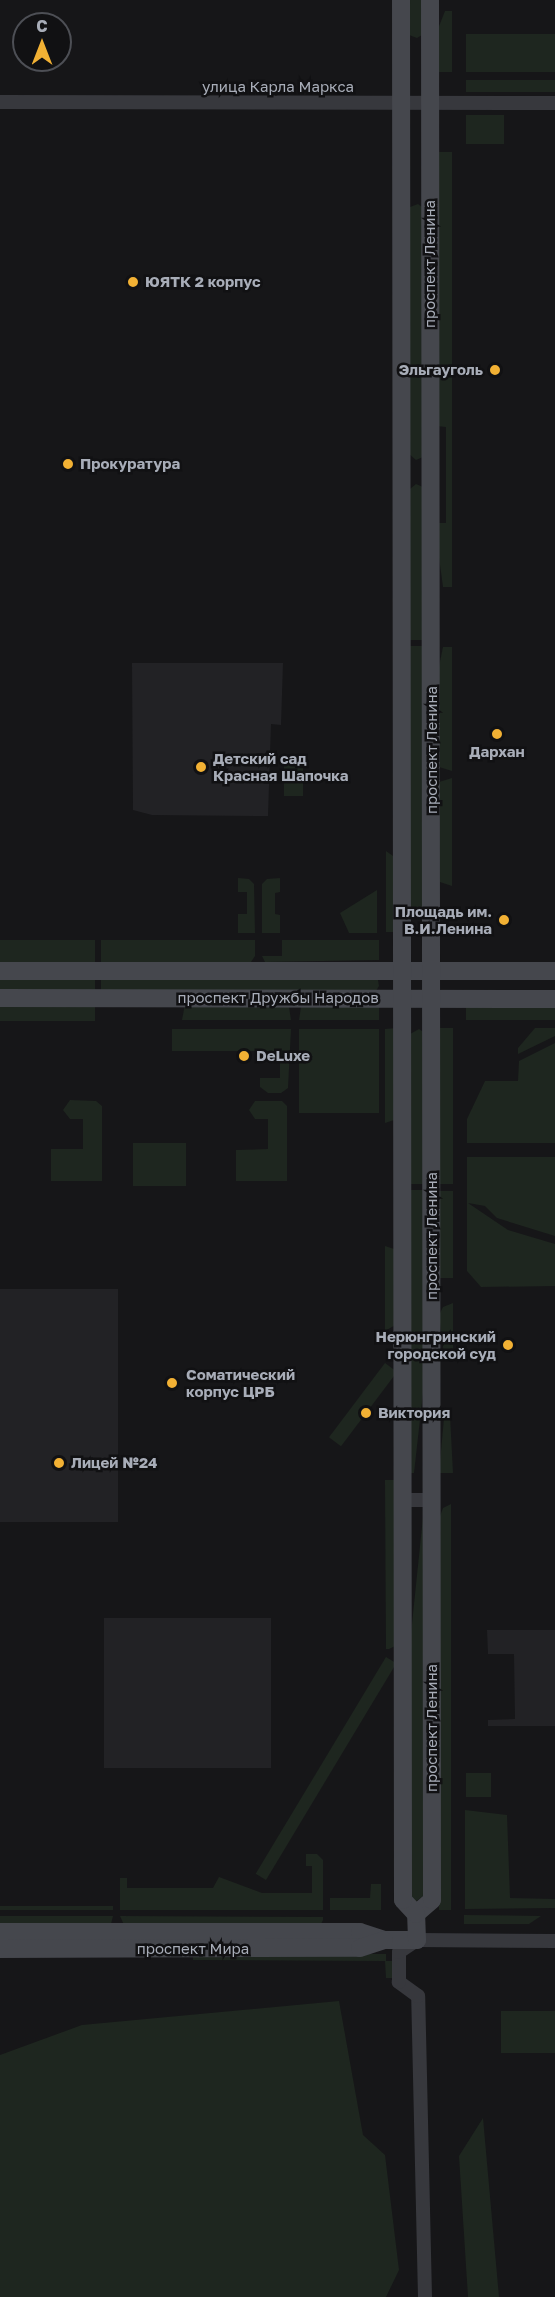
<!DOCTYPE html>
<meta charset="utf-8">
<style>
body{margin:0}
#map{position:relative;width:555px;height:2297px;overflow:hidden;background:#161618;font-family:"Golos Text",sans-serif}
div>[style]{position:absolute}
.built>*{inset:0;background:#222225;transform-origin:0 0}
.green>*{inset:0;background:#1e261f;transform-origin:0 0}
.street>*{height:14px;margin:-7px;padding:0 7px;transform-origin:7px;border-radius:7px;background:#37383d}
.secondary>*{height:18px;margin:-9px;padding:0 9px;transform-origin:9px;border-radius:9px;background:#45474d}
.dots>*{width:16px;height:16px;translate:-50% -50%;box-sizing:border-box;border:3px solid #111113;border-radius:50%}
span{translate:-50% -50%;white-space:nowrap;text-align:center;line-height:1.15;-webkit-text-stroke:5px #111113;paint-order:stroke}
.street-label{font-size:15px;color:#a8adb8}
.poi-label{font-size:15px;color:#a8adb8;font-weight:700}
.left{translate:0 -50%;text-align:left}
.right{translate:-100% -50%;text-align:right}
.north{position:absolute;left:12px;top:12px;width:60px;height:60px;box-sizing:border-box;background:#111113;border:2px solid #4d4f55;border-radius:50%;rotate:0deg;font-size:16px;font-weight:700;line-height:24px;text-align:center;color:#a8adb8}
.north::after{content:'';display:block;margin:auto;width:21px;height:27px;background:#f2b134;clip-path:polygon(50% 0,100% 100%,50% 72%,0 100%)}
</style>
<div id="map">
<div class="built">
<div style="clip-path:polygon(132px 663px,283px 663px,281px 725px,271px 724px,268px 816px,152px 815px,133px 810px)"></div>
<div style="left:0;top:1289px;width:118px;height:233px"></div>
<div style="left:104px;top:1618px;width:167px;height:150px"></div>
<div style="clip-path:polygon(487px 1630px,555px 1630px,555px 1726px,488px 1726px,488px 1720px,515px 1719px,514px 1654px,488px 1654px)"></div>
</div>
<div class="green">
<div style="clip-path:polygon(407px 0,424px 0,422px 35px,417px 38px,409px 35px)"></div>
<div style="clip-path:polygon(445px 11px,452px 11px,452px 72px,436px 72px,436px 34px)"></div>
<div style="left:466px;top:34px;width:89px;height:38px"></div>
<div style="left:466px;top:80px;width:89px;height:12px"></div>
<div style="left:466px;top:115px;width:38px;height:29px"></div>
<div style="clip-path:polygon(436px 152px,452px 152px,452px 587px,443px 587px,438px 550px,438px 523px,446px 523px,446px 427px,436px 426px)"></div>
<div style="clip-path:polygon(418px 204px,422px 207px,423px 457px,416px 460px,409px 454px,410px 207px)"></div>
<div style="clip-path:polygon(416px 484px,423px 487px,426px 640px,410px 640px,410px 489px)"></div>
<div style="clip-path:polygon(409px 646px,425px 646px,423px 918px,418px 919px,409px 914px)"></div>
<div style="clip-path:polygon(443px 647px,452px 647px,452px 771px,439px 767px,438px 671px)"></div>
<div style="left:284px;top:757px;width:19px;height:39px"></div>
<div style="clip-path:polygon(452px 778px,452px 886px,440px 882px,439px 782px)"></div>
<div style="clip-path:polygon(386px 851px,393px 856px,396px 932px,386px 932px)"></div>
<div style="clip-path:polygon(238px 878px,249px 879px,254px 884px,255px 933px,238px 933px,238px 914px,247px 914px,247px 892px,238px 892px)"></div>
<div style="clip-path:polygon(280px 878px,280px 892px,275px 893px,275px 914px,280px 915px,280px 933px,262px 933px,262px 884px,267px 879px)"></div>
<div style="clip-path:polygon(377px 890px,377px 933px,349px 933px,340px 913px)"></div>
<div style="left:0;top:940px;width:95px;height:24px"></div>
<div style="clip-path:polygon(101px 940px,255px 940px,255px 956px,251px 962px,101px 964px)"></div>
<div style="clip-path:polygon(282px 940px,379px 940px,379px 960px,265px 962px,262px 956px,282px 956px)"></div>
<div style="left:0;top:977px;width:95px;height:15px"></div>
<div style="clip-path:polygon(101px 977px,378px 980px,379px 986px,376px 991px,101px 992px)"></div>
<div style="left:0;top:1004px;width:95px;height:17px"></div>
<div style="clip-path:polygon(185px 1004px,289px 1007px,291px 1020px,182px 1020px)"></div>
<div style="clip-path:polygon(379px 1004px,379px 1020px,299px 1020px,301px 1007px)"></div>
<div style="left:555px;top:1006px;width:14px;height:89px;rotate:90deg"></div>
<div style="clip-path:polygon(397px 1028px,394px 1120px,385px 1123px,385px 1029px)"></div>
<div style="left:438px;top:1028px;width:15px;height:156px"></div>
<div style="clip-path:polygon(535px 1028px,555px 1028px,555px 1036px,518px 1054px,518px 1048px)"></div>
<div style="clip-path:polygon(172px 1029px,291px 1029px,288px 1088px,281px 1093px,268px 1093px,260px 1087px,260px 1078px,280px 1078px,280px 1051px,172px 1051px)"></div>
<div style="left:299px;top:1029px;width:80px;height:84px"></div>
<div style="clip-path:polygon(419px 1029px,422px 1031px,426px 1184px,409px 1184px,410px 1034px)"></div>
<div style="clip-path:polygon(555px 1043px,555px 1143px,467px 1143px,467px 1119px,485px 1081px,518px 1081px,519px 1061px)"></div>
<div style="clip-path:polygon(70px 1100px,96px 1101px,102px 1106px,102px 1181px,51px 1181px,51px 1149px,83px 1149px,83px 1119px,70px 1119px,63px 1110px)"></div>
<div style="clip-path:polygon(255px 1101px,282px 1101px,287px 1106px,287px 1181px,236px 1181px,236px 1150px,268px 1149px,268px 1119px,255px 1119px,249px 1110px)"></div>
<div style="left:133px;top:1143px;width:53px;height:43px"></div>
<div style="clip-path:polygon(467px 1157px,555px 1157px,555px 1236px,497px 1218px,485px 1206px,468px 1203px,508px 1230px,555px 1244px,555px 1286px,481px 1287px,467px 1271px)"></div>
<div style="clip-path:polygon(409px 1190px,426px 1190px,426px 1366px,414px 1473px,409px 1473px)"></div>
<div style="left:439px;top:1191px;width:14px;height:87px"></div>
<div style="clip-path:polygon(385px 1246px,394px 1249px,397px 1324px,385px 1331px)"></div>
<div style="clip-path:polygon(453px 1303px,453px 1355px,444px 1355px,439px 1315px,443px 1307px)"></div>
<div style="left:385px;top:1363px;width:15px;height:93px;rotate:37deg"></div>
<div style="clip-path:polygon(450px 1415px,453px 1473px,439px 1473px,444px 1418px)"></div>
<div style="clip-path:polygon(385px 1480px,397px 1480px,395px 1646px,389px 1649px,386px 1649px)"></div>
<div style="clip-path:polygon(451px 1504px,451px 1910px,439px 1910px,439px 1519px,443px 1508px)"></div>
<div style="clip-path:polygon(423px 1517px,426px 1894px,415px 1902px,409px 1894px,409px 1653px)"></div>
<div style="left:386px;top:1657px;width:12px;height:253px;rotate:31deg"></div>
<div style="left:466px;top:1773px;width:25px;height:24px"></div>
<div style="clip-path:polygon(465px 1810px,507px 1815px,510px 1898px,555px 1899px,555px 1908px,465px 1909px)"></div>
<div style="clip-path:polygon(306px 1854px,317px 1854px,323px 1860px,323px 1910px,120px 1910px,120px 1878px,127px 1878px,127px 1888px,213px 1888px,219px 1877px,262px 1893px,312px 1893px,312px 1866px,306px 1866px)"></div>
<div style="clip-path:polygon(371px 1884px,381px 1884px,381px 1910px,330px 1910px,330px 1898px,370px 1898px)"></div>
<div style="left:0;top:1906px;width:113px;height:4px"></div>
<div style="clip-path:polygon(464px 1915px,541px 1916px,529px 1924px,464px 1924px)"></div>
<div style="clip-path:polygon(0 1916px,113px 1916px,111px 1924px,0 1926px)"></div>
<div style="clip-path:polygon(120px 1916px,323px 1917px,323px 1920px,321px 1924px,124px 1925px)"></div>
<div style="clip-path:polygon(193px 1954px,386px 1954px,386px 1961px,397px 1961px,397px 1978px,386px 1978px,385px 1961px,193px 1960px)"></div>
<div style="clip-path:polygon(339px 2001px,363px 2135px,385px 2155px,399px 2270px,386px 2297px,0 2297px,0 2055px,82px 2025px)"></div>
<div style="left:555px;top:2011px;width:42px;height:54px;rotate:90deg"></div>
<div style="clip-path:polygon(483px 2118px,499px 2297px,468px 2297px,459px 2156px)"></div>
</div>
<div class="street">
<div style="left:0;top:102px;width:555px;rotate:0.1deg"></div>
<div style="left:403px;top:1500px;width:29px"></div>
<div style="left:425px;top:2297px;width:301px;rotate:-91.3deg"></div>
<div style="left:418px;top:1996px;width:24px;rotate:-144deg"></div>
<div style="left:399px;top:1982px;width:30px;rotate:-90deg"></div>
<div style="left:399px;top:1952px;width:22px;rotate:-34deg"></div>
<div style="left:417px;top:1940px;width:138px;rotate:0.4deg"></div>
</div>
<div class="secondary">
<div style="left:0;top:971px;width:555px"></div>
<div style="left:0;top:998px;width:555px;rotate:0.1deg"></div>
<div style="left:416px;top:1914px;width:21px;rotate:-41deg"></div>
<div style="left:432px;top:1900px;width:1900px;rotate:-90.06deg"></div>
<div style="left:0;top:1932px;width:360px"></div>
<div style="left:360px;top:1932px;width:25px;rotate:18deg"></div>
<div style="left:384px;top:1940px;width:33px"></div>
<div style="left:417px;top:1940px;width:26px;rotate:-92deg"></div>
<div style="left:416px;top:1914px;width:19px;rotate:-133deg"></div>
<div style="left:403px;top:1900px;width:1900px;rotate:-90.06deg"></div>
<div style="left:0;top:1949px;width:360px;rotate:-0.2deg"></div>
<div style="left:360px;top:1948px;width:25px;rotate:-18deg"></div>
</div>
<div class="dots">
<div style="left:133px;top:282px;background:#f2b134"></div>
<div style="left:495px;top:370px;background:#f2b134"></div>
<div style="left:68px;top:464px;background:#f2b134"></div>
<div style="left:497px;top:734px;background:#f2b134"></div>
<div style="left:201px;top:767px;background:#f2b134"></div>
<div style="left:504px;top:920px;background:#f2b134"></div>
<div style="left:244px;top:1056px;background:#f2b134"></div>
<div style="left:508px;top:1345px;background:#f2b134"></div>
<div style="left:172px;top:1383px;background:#f2b134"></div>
<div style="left:366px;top:1413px;background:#f2b134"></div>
<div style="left:59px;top:1463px;background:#f2b134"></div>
</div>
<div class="street-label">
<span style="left:278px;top:87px">улица Карла Маркса</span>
<span style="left:430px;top:264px;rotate:-90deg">проспект Ленина</span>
<span style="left:432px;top:750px;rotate:-90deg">проспект Ленина</span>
<span style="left:278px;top:998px">проспект Дружбы Народов</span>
<span style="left:432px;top:1236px;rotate:-90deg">проспект Ленина</span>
<span style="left:432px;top:1728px;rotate:-90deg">проспект Ленина</span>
<span style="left:193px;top:1949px">проспект Мира</span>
</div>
<div class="poi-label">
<span class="left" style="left:145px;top:282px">ЮЯТК 2 корпус</span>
<span class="right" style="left:483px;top:370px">Эльгауголь</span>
<span class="left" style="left:80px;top:464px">Прокуратура</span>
<span style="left:497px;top:752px">Дархан</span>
<span class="left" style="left:213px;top:767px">Детский сад<br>Красная Шапочка</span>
<span class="right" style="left:492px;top:920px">Площадь им.<br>В.И.Ленина</span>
<span class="left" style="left:256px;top:1056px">DeLuxe</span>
<span class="right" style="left:496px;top:1345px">Нерюнгринский<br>городской суд</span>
<span class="left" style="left:186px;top:1383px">Соматический<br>корпус ЦРБ</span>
<span class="left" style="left:378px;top:1413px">Виктория</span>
<span class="left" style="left:71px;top:1463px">Лицей №24</span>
</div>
<div class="north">С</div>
</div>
